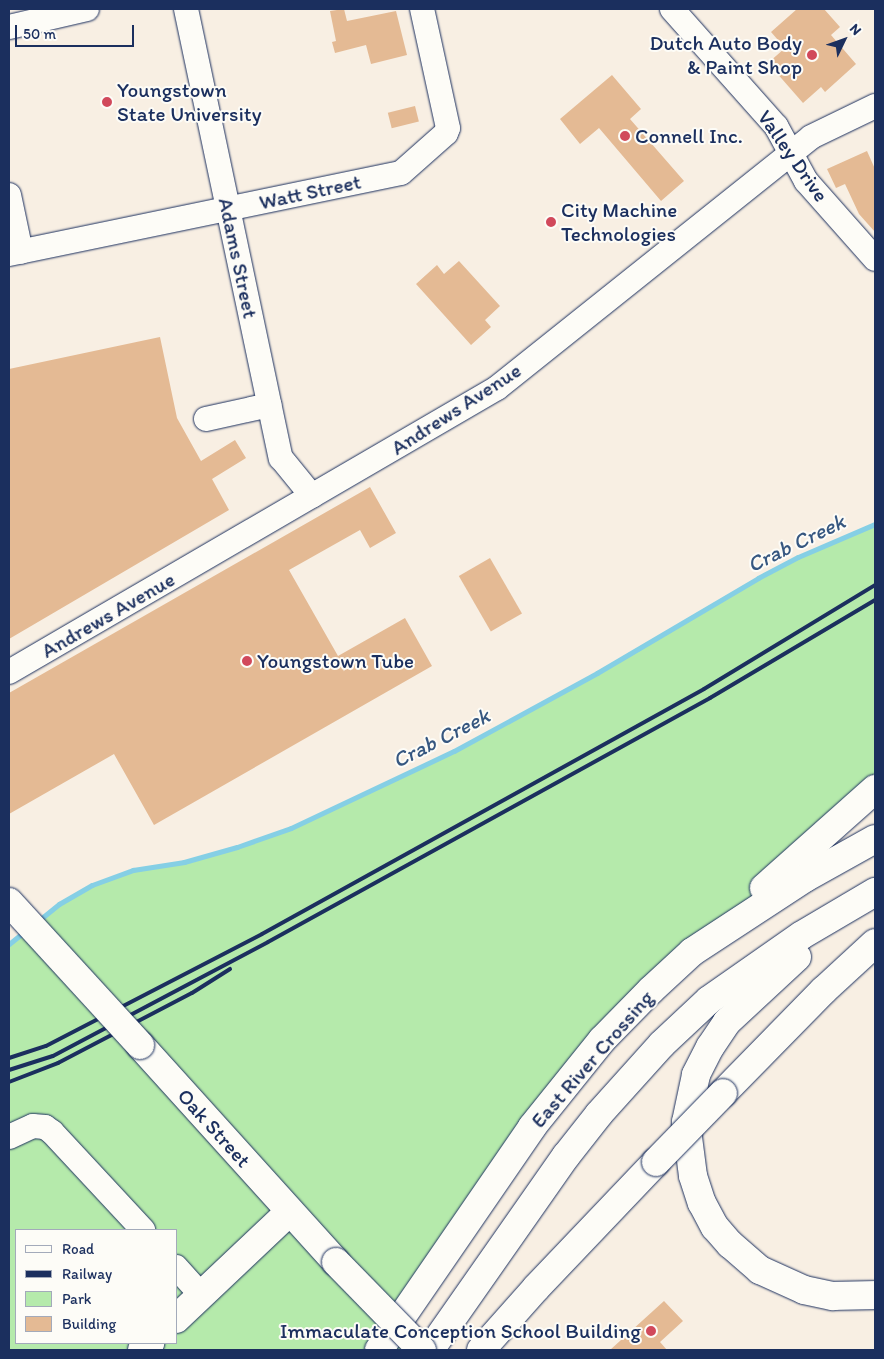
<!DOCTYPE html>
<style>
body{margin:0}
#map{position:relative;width:884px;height:1359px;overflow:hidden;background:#f8efe3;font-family:Itim,sans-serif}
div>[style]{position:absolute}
.green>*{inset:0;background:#b5eaab}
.stream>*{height:5px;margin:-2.5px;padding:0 2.5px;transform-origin:2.5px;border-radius:2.5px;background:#85cfe5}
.building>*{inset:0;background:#e4ba94;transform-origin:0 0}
.roads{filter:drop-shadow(0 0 1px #1b2f5e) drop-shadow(0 0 1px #1b2f5e)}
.minor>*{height:24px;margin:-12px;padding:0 12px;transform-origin:12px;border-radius:12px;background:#fdfcf7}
.major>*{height:28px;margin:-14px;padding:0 14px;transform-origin:14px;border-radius:14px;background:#fdfcf7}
.highway>*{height:28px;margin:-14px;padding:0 14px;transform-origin:14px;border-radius:14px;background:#fdfcf7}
.rail>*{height:4px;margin:-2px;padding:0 2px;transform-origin:2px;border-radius:2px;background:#1b2f5e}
.bridges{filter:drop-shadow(0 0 1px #1b2f5e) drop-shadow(0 0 1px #1b2f5e)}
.major-bridge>*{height:28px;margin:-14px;padding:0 14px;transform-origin:14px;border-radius:14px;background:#fdfcf7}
.highway-bridge>*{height:28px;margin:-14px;padding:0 14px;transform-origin:14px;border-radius:14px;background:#fdfcf7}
.dots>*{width:14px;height:14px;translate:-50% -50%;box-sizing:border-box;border:2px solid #fdfcf7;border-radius:50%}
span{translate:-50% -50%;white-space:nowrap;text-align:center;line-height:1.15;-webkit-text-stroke:4px #fdfcf7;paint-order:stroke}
.poi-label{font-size:21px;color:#1b2f5e}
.right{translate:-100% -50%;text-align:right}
.left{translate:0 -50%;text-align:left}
.street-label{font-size:21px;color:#1b2f5e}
.water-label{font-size:22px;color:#365780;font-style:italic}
.frame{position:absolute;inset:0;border:10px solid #1b2f5e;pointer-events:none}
.legend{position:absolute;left:15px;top:1229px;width:162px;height:115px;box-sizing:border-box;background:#fdfcf7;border:1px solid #a3aaba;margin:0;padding:6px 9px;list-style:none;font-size:15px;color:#1b2f5e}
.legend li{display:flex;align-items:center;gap:10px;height:25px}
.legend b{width:25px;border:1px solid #a3aaba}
.north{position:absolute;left:819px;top:15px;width:50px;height:50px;-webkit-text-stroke:4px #fdfcf7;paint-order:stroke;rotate:48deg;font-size:14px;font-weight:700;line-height:20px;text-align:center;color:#1b2f5e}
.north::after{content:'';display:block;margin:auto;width:18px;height:22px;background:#1b2f5e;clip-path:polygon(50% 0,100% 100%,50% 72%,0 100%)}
.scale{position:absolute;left:15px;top:25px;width:119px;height:22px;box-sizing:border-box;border:2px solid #1b2f5e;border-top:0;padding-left:6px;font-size:15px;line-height:18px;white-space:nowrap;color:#1b2f5e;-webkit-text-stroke:4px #fdfcf7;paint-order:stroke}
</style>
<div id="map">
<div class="green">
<div style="clip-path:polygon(evenodd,875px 523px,875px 789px,651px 990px,396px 1325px,420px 1350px,9px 1350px,9px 944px,59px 904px,92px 885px,133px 870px,184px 862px,237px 847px,291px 828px,454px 751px,597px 673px,758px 578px,798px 557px,875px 523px,16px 1230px,176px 1230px,176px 1343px,16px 1343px,16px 1230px)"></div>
</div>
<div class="stream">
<div style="left:38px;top:921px;width:27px;rotate:-39deg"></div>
<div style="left:59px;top:904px;width:38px;rotate:-30deg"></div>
<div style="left:92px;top:885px;width:44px;rotate:-20.1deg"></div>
<div style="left:133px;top:870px;width:52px;rotate:-8.9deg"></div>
<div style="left:184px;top:862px;width:55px;rotate:-15.8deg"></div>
<div style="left:237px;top:847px;width:57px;rotate:-19.4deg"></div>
<div style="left:291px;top:828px;width:180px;rotate:-25.3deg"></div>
<div style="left:454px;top:751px;width:163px;rotate:-28.6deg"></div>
<div style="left:597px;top:673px;width:187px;rotate:-30.5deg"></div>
<div style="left:758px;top:578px;width:45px;rotate:-27.7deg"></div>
<div style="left:798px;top:557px;width:84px;rotate:-23.2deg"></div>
<div style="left:9px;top:944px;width:21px;rotate:-39deg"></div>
</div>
<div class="building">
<div style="clip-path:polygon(344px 9px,347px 21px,396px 11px,407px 55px,371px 64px,366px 45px,335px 53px,332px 42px,336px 41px,330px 11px)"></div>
<div style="clip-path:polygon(797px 9px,824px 9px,840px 27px,831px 35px,856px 64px,825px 92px,821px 87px,803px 103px,768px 63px,785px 48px,771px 32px)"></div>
<div style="clip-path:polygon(612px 75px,641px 109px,630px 119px,684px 181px,661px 201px,599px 128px,580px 144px,560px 119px)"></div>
<div style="left:415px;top:106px;width:16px;height:28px;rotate:76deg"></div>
<div style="clip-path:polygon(867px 151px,875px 169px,875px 232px,859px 214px,845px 184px,836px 188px,827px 169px)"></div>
<div style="clip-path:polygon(459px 261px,500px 306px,485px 320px,491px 327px,471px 345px,416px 284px,437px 265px,444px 274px)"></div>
<div style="clip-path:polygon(160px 337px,177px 418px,201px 461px,235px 440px,246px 458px,212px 479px,229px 510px,9px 639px,9px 369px)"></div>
<div style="clip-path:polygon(370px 487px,396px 533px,370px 548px,360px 530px,289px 570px,338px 656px,405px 618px,432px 666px,154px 825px,114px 754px,9px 814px,9px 693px)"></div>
<div style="left:490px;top:558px;width:64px;height:36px;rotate:60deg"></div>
<div style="clip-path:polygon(664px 1301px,683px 1321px,660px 1342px,667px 1350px,610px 1350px)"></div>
</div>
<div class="roads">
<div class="minor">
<div style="left:186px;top:9px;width:459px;rotate:78.1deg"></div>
<div style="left:281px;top:458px;width:49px;rotate:50.8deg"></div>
<div style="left:672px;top:9px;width:157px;rotate:48.4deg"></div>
<div style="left:776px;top:126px;width:63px;rotate:61.4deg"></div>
<div style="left:806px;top:181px;width:104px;rotate:48.5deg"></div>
<div style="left:9px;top:27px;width:80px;rotate:-13deg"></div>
<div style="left:9px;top:195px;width:58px;rotate:78.1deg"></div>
<div style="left:9px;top:254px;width:400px;rotate:-11.7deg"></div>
<div style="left:401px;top:173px;width:60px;rotate:-41.6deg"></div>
<div style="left:446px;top:133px;width:5px;rotate:-68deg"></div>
<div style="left:448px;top:128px;width:122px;rotate:-102.3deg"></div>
<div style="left:206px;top:419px;width:65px;rotate:-12.5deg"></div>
<div style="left:9px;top:672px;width:565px;rotate:-30.2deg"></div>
<div style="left:497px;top:388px;width:402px;rotate:-38.6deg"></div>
<div style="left:811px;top:137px;width:71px;rotate:-25.8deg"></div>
<div style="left:9px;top:1137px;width:26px;rotate:-25deg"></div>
<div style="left:33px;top:1126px;width:12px;rotate:5deg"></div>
<div style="left:45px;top:1127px;width:9px;rotate:36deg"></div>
<div style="left:52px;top:1132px;width:134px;rotate:47.1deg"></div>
<div style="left:176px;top:1267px;width:39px;rotate:48deg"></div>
</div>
<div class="major">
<div style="left:140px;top:1045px;width:292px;rotate:47.9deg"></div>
<div style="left:176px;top:1319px;width:156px;rotate:-43.4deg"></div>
<div style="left:142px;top:1350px;width:11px;rotate:-41deg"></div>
</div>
<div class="highway">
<div style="left:764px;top:888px;width:149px;rotate:-41.7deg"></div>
<div style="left:797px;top:957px;width:96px;rotate:137.1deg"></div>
<div style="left:727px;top:1022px;width:30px;rotate:124deg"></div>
<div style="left:710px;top:1047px;width:31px;rotate:117deg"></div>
<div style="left:696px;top:1075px;width:48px;rotate:102deg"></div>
<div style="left:686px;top:1122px;width:54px;rotate:82.6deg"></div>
<div style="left:693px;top:1176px;width:28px;rotate:72deg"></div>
<div style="left:702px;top:1203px;width:27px;rotate:62deg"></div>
<div style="left:715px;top:1227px;width:23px;rotate:49deg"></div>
<div style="left:730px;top:1244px;width:40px;rotate:41deg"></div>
<div style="left:760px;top:1270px;width:48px;rotate:24.4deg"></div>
<div style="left:804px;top:1290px;width:30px;rotate:12deg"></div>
<div style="left:833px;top:1296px;width:42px;rotate:-1.4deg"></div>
<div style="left:723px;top:1093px;width:144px;rotate:-45.6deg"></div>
<div style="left:824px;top:990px;width:69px;rotate:-42.7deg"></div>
<div style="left:379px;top:1350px;width:270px;rotate:-55.5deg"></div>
<div style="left:532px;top:1127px;width:112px;rotate:-51.2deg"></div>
<div style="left:602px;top:1040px;width:70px;rotate:-45.6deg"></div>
<div style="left:651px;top:990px;width:56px;rotate:-42.8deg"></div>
<div style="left:692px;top:952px;width:135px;rotate:-33.2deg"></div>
<div style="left:805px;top:878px;width:80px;rotate:-29.1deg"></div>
<div style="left:430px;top:1350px;width:237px;rotate:-55deg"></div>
<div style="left:566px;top:1156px;width:53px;rotate:-51.8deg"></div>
<div style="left:599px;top:1114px;width:94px;rotate:-48deg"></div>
<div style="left:662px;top:1044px;width:64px;rotate:-43.1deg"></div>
<div style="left:709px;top:1000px;width:113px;rotate:-35deg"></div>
<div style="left:802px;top:935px;width:85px;rotate:-30.5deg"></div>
<div style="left:481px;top:1350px;width:83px;rotate:-48.4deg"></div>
<div style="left:536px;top:1288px;width:174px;rotate:-46.4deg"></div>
</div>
</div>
<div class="rail">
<div style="left:9px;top:1058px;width:39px;rotate:-18deg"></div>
<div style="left:46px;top:1046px;width:243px;rotate:-27.4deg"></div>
<div style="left:262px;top:934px;width:505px;rotate:-29deg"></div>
<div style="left:704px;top:689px;width:200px;rotate:-31.3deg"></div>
<div style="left:9px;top:1070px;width:46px;rotate:-17.7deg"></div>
<div style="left:53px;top:1056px;width:243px;rotate:-27.9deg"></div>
<div style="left:268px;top:942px;width:505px;rotate:-28.9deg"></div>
<div style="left:710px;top:698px;width:192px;rotate:-30.7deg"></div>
<div style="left:9px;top:1082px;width:53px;rotate:-21.2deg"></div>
<div style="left:58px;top:1063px;width:151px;rotate:-27.6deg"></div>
<div style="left:192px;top:993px;width:45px;rotate:-32.3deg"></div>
</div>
<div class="bridges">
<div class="major-bridge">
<div style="left:9px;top:902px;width:194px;rotate:47.5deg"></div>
<div style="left:336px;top:1262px;width:123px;rotate:45.7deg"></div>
</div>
<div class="highway-bridge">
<div style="left:656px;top:1162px;width:96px;rotate:-45.8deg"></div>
</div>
</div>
<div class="dots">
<div style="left:812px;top:55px;background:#d1495b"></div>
<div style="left:107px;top:102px;background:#d1495b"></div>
<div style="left:625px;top:136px;background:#d1495b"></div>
<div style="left:551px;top:222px;background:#d1495b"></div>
<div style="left:247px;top:661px;background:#d1495b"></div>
<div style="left:651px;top:1331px;background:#d1495b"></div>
</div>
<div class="poi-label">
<span class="right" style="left:802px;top:55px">Dutch Auto Body<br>&amp; Paint Shop</span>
<span class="left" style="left:117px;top:102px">Youngstown<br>State University</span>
<span class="left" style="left:635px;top:136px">Connell Inc.</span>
<span class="left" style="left:561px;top:222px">City Machine<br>Technologies</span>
<span class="left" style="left:257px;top:661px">Youngstown Tube</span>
<span class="right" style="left:641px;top:1331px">Immaculate Conception School Building</span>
</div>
<div class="street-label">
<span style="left:793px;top:156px;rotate:55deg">Valley Drive</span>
<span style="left:310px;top:192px;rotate:-12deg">Watt Street</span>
<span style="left:238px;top:258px;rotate:78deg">Adams Street</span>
<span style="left:456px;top:409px;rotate:-33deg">Andrews Avenue</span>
<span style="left:108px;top:615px;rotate:-30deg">Andrews Avenue</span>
<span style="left:592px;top:1059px;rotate:-49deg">East River Crossing</span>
<span style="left:214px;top:1128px;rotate:48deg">Oak Street</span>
</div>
<div class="water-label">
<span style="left:796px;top:543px;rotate:-26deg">Crab Creek</span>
<span style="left:441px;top:738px;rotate:-27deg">Crab Creek</span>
</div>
<div class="frame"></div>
<ul class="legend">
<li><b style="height:6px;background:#fdfcf7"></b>Road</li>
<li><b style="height:6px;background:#1b2f5e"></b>Railway</li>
<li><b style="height:14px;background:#b5eaab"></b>Park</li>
<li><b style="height:14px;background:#e4ba94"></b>Building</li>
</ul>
<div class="north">N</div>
<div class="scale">50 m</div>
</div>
